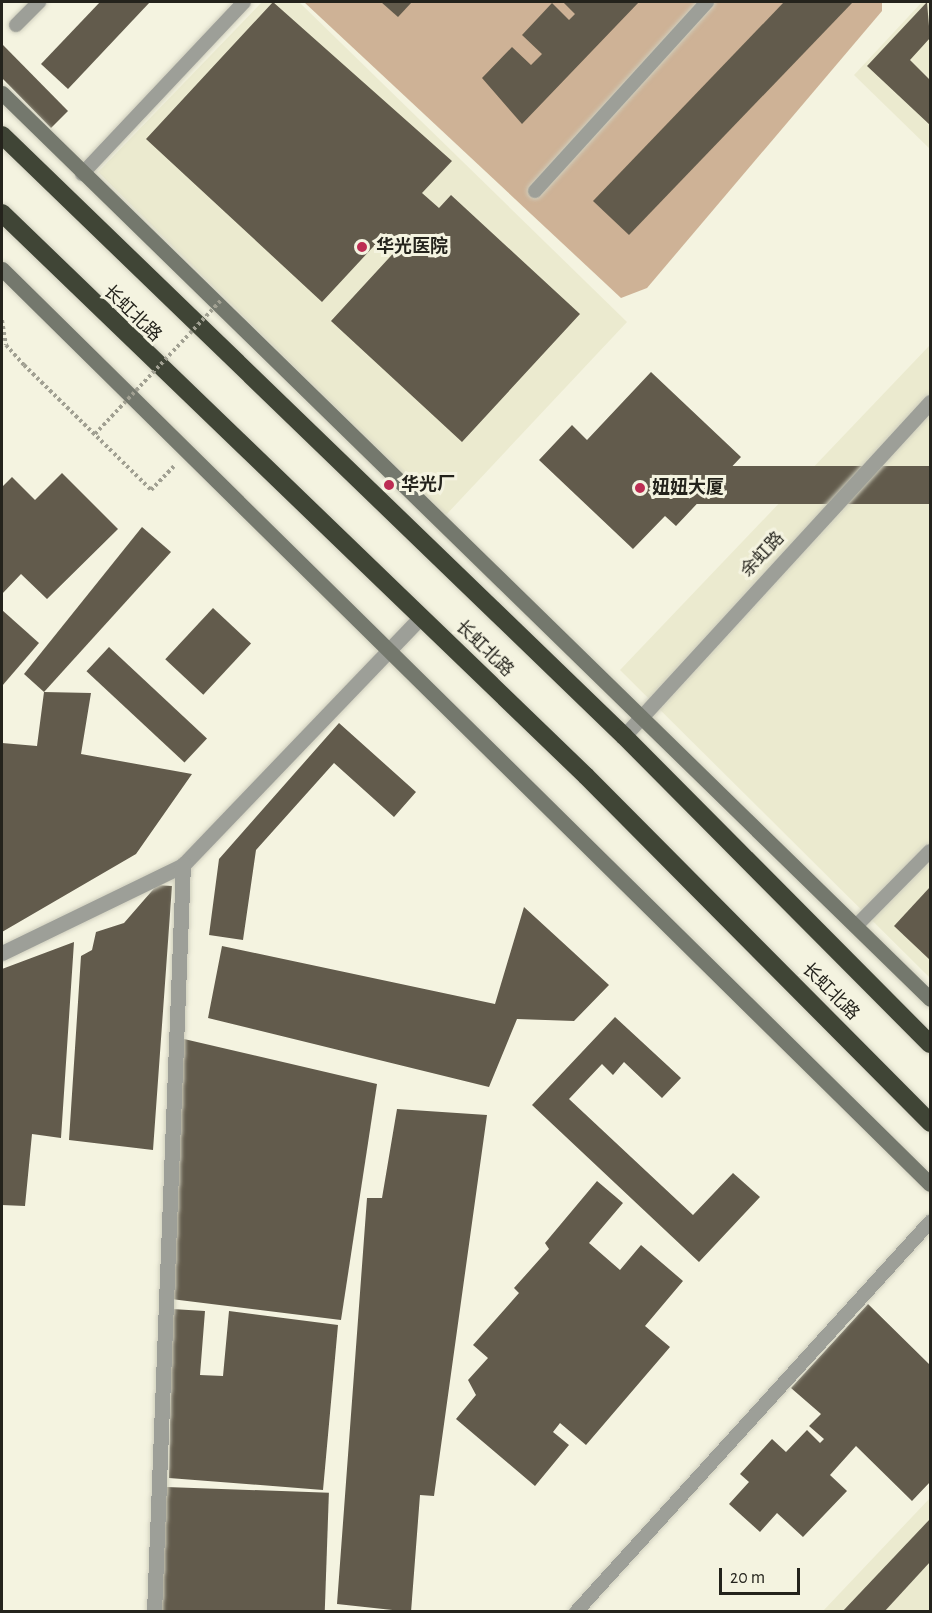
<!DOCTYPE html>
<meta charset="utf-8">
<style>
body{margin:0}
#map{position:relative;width:932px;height:1613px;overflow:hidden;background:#f4f3e0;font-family:"Alegreya Sans","Noto Sans SC",sans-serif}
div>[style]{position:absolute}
.built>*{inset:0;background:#ebeacf}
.forest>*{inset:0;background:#ceb296}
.building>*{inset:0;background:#625b4c;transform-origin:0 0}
.path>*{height:4px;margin-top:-2px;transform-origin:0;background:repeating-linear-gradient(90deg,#a1a092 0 3px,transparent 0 6px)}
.roads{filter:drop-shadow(0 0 2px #cfcebd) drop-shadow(0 0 2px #cfcebd)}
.lane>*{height:14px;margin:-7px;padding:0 7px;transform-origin:7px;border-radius:7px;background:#9d9f98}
.street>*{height:15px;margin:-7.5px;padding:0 7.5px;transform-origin:7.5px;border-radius:7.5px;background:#9d9f98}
.secondary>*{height:15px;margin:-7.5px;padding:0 7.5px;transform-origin:7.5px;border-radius:7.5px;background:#74786d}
.highway>*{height:18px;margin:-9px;padding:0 9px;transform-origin:9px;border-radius:9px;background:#404536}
.path-bridge>*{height:4px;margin-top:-2px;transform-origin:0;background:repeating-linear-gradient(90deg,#a1a092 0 3px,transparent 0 6px)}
.dots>*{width:16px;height:16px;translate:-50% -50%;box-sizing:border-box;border:3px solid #f4f3e0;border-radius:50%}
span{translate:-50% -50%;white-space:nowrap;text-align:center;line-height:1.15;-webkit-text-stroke:6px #f4f3e0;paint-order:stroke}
.poi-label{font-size:18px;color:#24231c;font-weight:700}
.left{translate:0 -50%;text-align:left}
.street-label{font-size:18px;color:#24231c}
.frame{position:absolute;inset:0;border:3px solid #24231c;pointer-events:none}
.scale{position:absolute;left:719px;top:1568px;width:81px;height:27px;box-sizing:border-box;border:3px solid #24231c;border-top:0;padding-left:8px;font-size:18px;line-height:21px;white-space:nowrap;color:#24231c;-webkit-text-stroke:4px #f4f3e0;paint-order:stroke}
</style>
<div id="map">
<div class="built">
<div style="clip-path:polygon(262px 2px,299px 2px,627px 322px,445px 516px,98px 172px)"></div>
<div style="clip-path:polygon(922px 2px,930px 2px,930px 149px,854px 75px)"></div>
<div style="clip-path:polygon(930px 345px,930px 978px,620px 670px)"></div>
<div style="clip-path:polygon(930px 1498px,930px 1611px,823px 1611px)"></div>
</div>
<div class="forest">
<div style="clip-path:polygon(304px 2px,882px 2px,882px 11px,647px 288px,621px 298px)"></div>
</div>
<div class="building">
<div style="clip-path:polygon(100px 2px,150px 2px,68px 89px,41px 64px)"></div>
<div style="clip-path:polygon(273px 2px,452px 161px,422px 193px,439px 208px,451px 195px,580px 314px,462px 442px,331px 321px,400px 246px,386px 233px,322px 302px,146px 139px)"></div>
<div style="clip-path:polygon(381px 2px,412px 2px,398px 17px)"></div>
<div style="clip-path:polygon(563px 2px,639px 2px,522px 124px,482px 78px,512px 47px,531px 65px,542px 54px,522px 35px,552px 3px,569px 20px,575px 14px)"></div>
<div style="clip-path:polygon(784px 2px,853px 2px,629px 235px,593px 201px)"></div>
<div style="clip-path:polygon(927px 2px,930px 38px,910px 60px,930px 80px,930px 125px,867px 66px)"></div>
<div style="clip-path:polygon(2px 44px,68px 111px,51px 128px,2px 78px)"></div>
<div style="clip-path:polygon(651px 372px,741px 457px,676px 526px,665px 516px,633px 549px,539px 460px,572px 425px,587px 440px)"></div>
<div style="left:930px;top:466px;width:38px;height:323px;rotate:90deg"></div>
<div style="clip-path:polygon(62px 473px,118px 529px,47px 599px,21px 574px,2px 594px,2px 487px,12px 477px,35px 500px)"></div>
<div style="clip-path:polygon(142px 527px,171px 552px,44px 692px,24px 674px)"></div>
<div style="left:213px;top:608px;width:52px;height:70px;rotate:43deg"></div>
<div style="clip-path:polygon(2px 610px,39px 643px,2px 686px)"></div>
<div style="left:109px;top:647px;width:134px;height:33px;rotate:43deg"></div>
<div style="clip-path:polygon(44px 692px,91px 693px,81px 754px,192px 774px,136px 854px,2px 932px,2px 743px,37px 746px)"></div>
<div style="clip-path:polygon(339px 723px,416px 792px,394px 817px,334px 763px,256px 850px,243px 940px,209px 935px,219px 859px)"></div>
<div style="clip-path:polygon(157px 885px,172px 886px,153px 1150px,69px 1140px,81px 956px,92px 950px,96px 932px,124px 923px)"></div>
<div style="clip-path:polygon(930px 887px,930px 960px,894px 926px)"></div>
<div style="clip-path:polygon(524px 907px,609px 985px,574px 1021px,517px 1019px,489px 1087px,208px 1018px,222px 946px,495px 1004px)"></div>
<div style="clip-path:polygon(74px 942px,61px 1138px,32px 1134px,25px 1206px,2px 1205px,2px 969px)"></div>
<div style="clip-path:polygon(615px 1017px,681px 1078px,662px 1098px,624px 1062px,613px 1075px,602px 1064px,569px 1099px,693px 1215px,733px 1173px,760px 1197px,699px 1262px,532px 1105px)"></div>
<div style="clip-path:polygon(184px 1039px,377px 1084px,341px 1320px,171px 1299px)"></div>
<div style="clip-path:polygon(397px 1109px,487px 1115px,434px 1496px,420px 1495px,411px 1612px,337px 1604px,367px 1198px,382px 1198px)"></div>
<div style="clip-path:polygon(597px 1181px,623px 1203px,589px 1243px,620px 1270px,641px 1245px,683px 1281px,645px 1326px,670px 1347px,586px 1445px,560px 1423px,553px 1432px,569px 1445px,535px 1486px,456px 1419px,476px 1395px,468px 1380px,488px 1358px,473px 1345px,519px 1293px,514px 1288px,549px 1249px,545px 1243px)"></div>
<div style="clip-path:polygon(868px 1304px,930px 1365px,930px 1482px,912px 1501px,856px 1446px,830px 1475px,847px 1491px,803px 1537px,777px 1513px,760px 1532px,729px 1504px,749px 1482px,740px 1474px,772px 1439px,786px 1452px,807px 1430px,820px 1443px,824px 1439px,809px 1426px,821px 1414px,791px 1388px)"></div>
<div style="clip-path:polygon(172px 1309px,205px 1311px,200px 1375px,223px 1376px,229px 1311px,338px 1325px,323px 1490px,169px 1478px)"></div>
<div style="left:166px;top:1487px;width:163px;height:125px;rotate:2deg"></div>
<div style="clip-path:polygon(930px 1519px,930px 1562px,884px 1612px,842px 1612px)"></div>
</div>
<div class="path">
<div style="left:2px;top:320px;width:25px;rotate:81deg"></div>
<div style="left:6px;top:345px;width:27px;rotate:48deg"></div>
<div style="left:24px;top:365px;width:178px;rotate:44.5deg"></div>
<div style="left:151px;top:490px;width:33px;rotate:-46deg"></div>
</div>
<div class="roads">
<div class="lane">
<div style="left:16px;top:25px;width:33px;rotate:-45deg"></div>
<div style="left:82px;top:174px;width:236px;rotate:-46.7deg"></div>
<div style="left:535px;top:191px;width:256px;rotate:-47.7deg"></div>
<div style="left:856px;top:926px;width:105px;rotate:-45.4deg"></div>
<div style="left:576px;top:1612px;width:527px;rotate:-47.77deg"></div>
</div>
<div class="street">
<div style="left:624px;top:736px;width:453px;rotate:-47.5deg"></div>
<div style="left:2px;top:953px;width:201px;rotate:-25.9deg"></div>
<div style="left:183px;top:865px;width:342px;rotate:-46.2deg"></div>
<div style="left:154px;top:1612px;width:748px;rotate:-87.78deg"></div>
</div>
<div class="secondary">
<div style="left:2px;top:93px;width:1297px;rotate:44.31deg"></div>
<div style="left:2px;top:269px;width:1303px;rotate:44.6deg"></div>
</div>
<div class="highway">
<div style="left:2px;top:135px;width:865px;rotate:44.02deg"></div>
<div style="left:624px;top:736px;width:434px;rotate:45.2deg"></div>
<div style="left:2px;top:213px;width:811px;rotate:43.95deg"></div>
<div style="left:586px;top:776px;width:489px;rotate:45.2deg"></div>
</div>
</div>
<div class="path-bridge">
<div style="left:95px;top:434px;width:185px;rotate:-46.7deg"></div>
</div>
<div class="dots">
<div style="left:362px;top:247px;background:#bd2d53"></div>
<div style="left:389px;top:485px;background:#bd2d53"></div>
<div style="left:640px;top:488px;background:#bd2d53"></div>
</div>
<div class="poi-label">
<span class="left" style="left:376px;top:247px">华光医院</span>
<span class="left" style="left:401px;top:485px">华光厂</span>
<span class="left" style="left:652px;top:488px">妞妞大厦</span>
</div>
<div class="street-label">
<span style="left:132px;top:314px;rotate:44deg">长虹北路</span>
<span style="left:763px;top:555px;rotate:-47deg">余虹路</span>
<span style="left:484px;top:649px;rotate:44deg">长虹北路</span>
<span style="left:830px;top:992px;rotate:45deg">长虹北路</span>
</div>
<div class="frame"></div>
<div class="scale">20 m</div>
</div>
